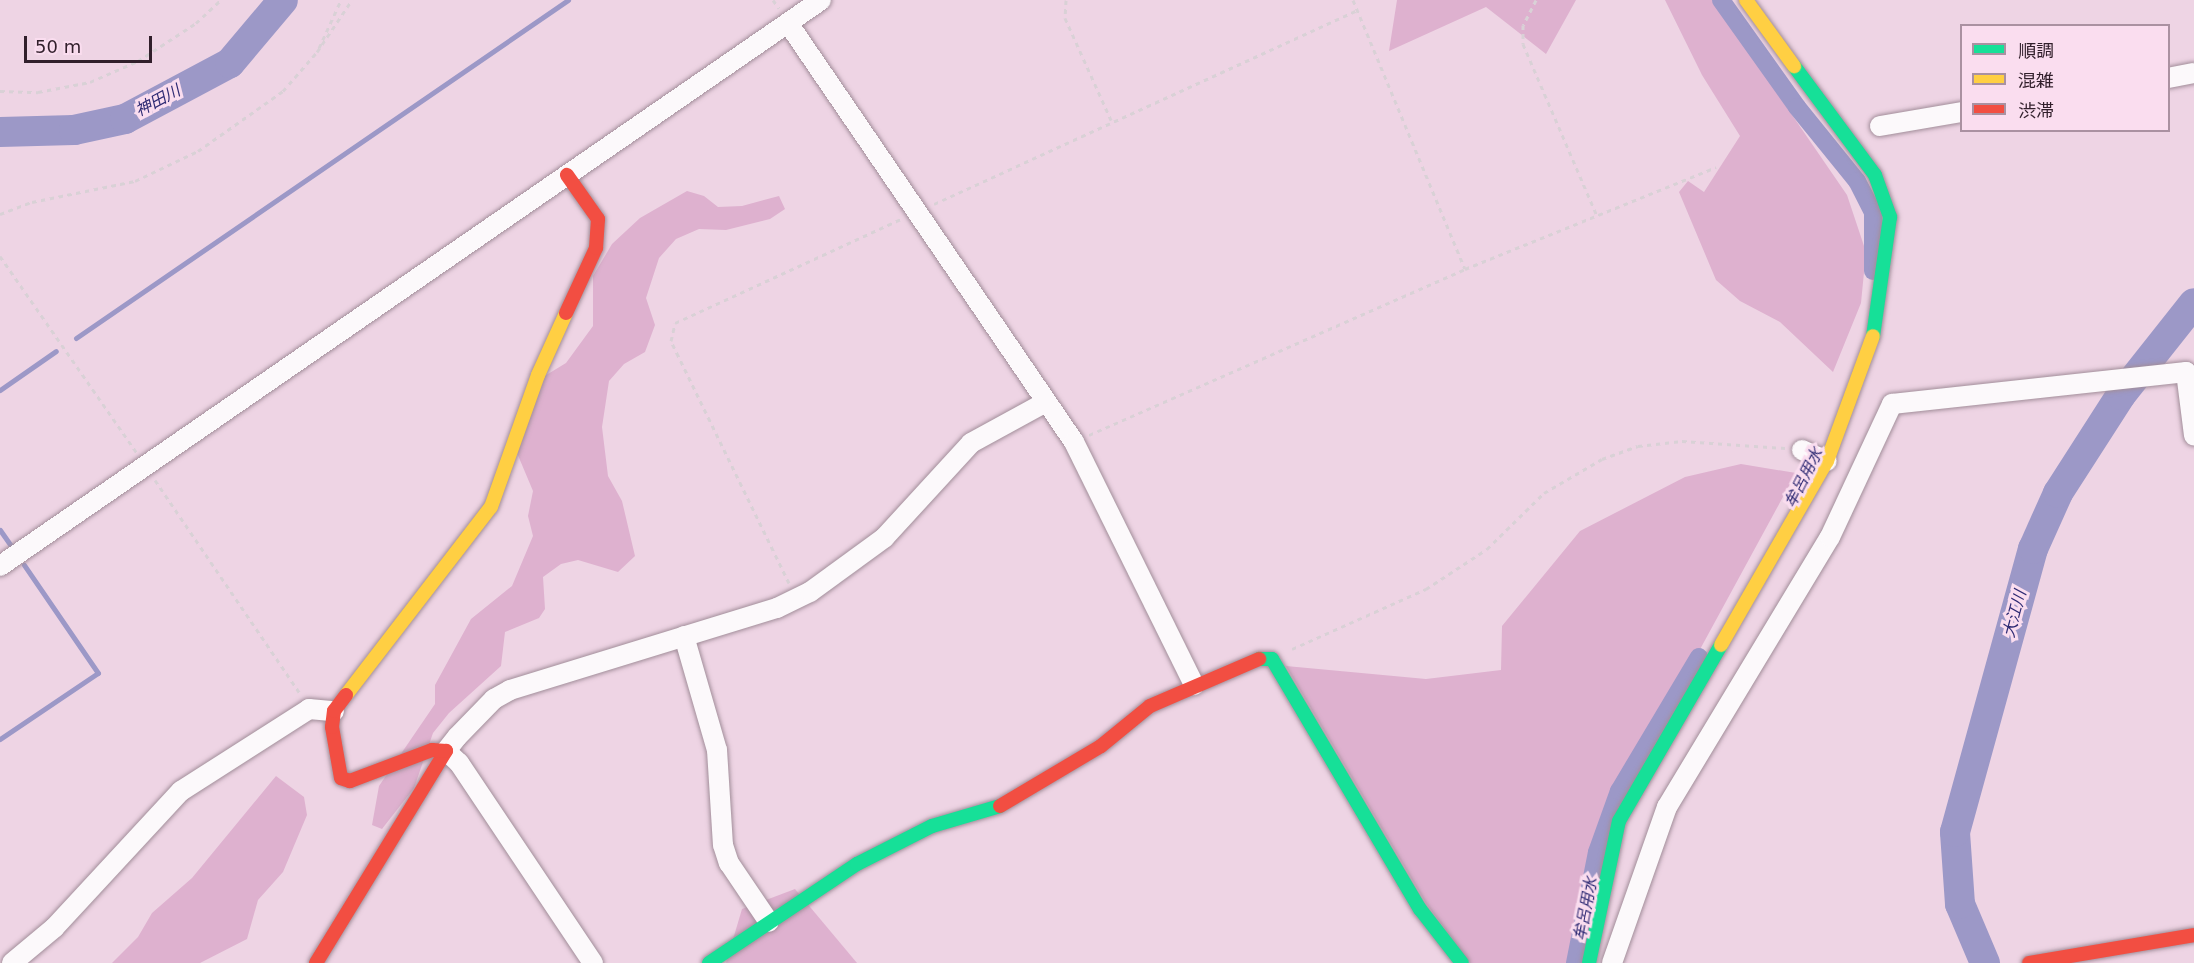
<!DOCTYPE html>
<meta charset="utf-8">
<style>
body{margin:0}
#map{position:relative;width:2194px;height:963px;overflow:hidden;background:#eed4e4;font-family:"DejaVu Sans","Noto Sans JP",sans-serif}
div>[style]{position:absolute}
.forest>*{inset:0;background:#deb1cf}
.stream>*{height:5px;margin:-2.5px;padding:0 2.5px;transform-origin:2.5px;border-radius:2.5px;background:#9c98c7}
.canal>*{height:18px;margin:-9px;padding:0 9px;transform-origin:9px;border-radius:9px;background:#9c98c7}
.river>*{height:30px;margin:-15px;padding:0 15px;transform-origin:15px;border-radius:15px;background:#9c98c7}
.path>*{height:3px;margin-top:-1.5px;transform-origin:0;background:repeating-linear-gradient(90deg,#d9d1d6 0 4.5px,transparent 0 9px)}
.roads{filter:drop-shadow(0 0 2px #a28e9a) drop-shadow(0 0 2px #a28e9a)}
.street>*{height:20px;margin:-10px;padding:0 10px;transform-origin:10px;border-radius:10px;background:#fcf9fb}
.fast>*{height:14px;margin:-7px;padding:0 7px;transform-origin:7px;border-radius:7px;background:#16e098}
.slow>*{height:14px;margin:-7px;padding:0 7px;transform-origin:7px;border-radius:7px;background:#ffcf43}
.jam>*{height:14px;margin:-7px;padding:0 7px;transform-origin:7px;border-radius:7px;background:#f24e42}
span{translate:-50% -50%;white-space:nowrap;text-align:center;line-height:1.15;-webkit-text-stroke:6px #faddef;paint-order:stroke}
.water-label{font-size:16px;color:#2e2a73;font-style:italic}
.legend{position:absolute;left:1960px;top:24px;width:210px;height:108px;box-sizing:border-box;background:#faddef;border:2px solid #aa91a1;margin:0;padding:8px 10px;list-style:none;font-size:18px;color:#311f2b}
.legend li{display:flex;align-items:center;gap:12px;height:30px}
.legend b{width:30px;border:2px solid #aa91a1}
.scale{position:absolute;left:24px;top:36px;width:128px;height:27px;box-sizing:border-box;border:3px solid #311f2b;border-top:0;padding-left:8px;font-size:18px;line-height:21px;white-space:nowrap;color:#311f2b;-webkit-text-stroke:4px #faddef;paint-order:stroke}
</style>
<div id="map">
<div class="forest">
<div style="clip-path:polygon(1397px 0,1576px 0,1546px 54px,1486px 7px,1389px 51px)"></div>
<div style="clip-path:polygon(1665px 0,1713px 0,1847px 195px,1866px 252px,1861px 303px,1833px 372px,1780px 322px,1740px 301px,1716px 280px,1679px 192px,1688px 181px,1704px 192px,1740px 136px,1702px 75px)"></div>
<div style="clip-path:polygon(687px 191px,704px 196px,718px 207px,742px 206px,779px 196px,785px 209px,770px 219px,726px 230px,699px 229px,676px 239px,659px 258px,646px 298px,655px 325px,645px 352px,624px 364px,609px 381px,602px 427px,608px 476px,622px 501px,635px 556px,618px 572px,578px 560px,561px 564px,543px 577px,545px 609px,539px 618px,505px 632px,501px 666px,449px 713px,433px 733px,414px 788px,382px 829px,372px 825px,379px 786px,435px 704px,435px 685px,471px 619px,512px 586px,533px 536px,528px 516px,533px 491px,517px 453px,543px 377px,566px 363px,593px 326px,593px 276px,612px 244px,640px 218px)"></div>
<div style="clip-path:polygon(1741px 464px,1796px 473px,1618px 800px,1584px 885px,1567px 963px,1470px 963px,1426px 903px,1286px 666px,1426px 679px,1501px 670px,1502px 626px,1580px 531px,1685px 477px)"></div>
<div style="clip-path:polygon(276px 776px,304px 797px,307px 815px,283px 872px,258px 900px,247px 939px,200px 963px,112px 963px,138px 937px,152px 913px,192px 878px)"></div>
<div style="clip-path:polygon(795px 889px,857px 963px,726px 963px,742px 909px)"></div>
</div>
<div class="stream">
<div style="left:76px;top:338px;width:597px;rotate:-34.49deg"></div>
<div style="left:0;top:390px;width:68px;rotate:-34.9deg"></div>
<div style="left:0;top:530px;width:21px;rotate:55deg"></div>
<div style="left:0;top:739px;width:118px;rotate:-34deg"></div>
<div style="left:98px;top:673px;width:131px;rotate:-124.4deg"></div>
</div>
<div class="canal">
<div style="left:1721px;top:0;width:131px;rotate:54.6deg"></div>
<div style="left:1797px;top:107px;width:95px;rotate:51deg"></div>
<div style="left:1857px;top:181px;width:35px;rotate:63deg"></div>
<div style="left:1873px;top:212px;width:59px;rotate:90deg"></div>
<div style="left:1575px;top:963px;width:113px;rotate:-78.8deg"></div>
<div style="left:1597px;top:852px;width:65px;rotate:-70.2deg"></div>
<div style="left:1619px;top:791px;width:156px;rotate:-59.2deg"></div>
</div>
<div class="river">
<div style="left:0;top:132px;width:74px;rotate:-1.5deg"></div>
<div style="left:74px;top:130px;width:52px;rotate:-12.2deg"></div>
<div style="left:125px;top:119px;width:119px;rotate:-28.1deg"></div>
<div style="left:230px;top:63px;width:82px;rotate:-49.9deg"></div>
<div style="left:1985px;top:963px;width:64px;rotate:-113deg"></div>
<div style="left:1960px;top:904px;width:72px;rotate:-94deg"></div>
<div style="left:1955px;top:832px;width:294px;rotate:-74.6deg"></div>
<div style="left:2033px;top:549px;width:61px;rotate:-65.9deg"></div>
<div style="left:2058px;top:493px;width:117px;rotate:-57.3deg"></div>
<div style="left:2121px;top:395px;width:117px;rotate:-51.6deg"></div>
</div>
<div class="path">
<div style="left:773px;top:0;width:10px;rotate:53deg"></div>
<div style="left:1066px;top:0;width:18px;rotate:93deg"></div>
<div style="left:1065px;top:18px;width:112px;rotate:65.7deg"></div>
<div style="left:1353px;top:0;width:291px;rotate:67.4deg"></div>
<div style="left:1536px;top:0;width:28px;rotate:117deg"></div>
<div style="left:1523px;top:25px;width:19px;rotate:90deg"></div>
<div style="left:1523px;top:44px;width:187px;rotate:66.7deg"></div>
<div style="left:319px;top:48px;width:53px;rotate:-65.4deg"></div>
<div style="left:0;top:91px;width:38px;rotate:2deg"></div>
<div style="left:38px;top:92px;width:53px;rotate:-10.9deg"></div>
<div style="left:90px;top:82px;width:52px;rotate:-23.6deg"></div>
<div style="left:138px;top:61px;width:69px;rotate:-33.2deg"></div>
<div style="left:196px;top:23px;width:34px;rotate:-43deg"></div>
<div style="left:934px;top:204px;width:465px;rotate:-24.6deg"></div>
<div style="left:0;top:214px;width:34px;rotate:-21deg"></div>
<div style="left:32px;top:202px;width:105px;rotate:-11.5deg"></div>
<div style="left:135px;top:181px;width:70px;rotate:-25.5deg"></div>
<div style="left:198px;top:151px;width:104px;rotate:-35.2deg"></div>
<div style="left:283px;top:91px;width:52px;rotate:-48.9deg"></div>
<div style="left:317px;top:52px;width:63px;rotate:-56.1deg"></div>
<div style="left:0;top:256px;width:239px;rotate:55.2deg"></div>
<div style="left:1089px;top:435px;width:411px;rotate:-23.8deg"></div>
<div style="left:1465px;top:269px;width:271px;rotate:-22.1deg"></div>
<div style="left:155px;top:480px;width:260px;rotate:55.8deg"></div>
<div style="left:789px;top:583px;width:269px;rotate:-116deg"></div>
<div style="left:671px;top:341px;width:18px;rotate:-77deg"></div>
<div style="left:675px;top:323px;width:249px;rotate:-24.7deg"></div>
<div style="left:1292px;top:649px;width:147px;rotate:-24.1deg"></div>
<div style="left:1426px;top:589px;width:73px;rotate:-33.3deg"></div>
<div style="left:1487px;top:549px;width:80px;rotate:-44.5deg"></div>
<div style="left:1544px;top:493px;width:67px;rotate:-30.4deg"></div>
<div style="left:1602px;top:459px;width:38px;rotate:-20deg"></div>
<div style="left:1638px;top:446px;width:44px;rotate:-6.5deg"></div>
<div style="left:1682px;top:441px;width:104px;rotate:3.9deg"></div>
</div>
<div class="roads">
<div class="street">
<div style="left:788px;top:23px;width:507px;rotate:55.68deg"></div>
<div style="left:1074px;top:442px;width:271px;rotate:63.7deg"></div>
<div style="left:2168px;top:78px;width:26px;rotate:-11deg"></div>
<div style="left:1880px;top:126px;width:83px;rotate:-9.7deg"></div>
<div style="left:1802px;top:450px;width:27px;rotate:24deg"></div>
<div style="left:0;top:566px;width:997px;rotate:-34.58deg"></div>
<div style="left:684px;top:636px;width:119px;rotate:73.9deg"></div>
<div style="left:717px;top:750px;width:95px;rotate:86.4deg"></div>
<div style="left:723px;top:845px;width:19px;rotate:72deg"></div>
<div style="left:729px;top:863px;width:71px;rotate:55.9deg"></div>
<div style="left:12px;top:963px;width:55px;rotate:-39.8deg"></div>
<div style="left:54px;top:928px;width:187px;rotate:-47.2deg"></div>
<div style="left:181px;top:791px;width:152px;rotate:-32.6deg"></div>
<div style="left:309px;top:709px;width:25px;rotate:5deg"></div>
<div style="left:593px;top:963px;width:241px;rotate:-123.8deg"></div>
<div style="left:459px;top:763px;width:18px;rotate:-137deg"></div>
<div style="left:446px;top:751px;width:18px;rotate:-52deg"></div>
<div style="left:457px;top:737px;width:53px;rotate:-45.8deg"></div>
<div style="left:494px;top:699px;width:18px;rotate:-29deg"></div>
<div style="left:510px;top:690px;width:279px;rotate:-17.1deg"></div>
<div style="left:777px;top:608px;width:37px;rotate:-26deg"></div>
<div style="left:810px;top:592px;width:92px;rotate:-36.1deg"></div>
<div style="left:884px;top:538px;width:129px;rotate:-47.5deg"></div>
<div style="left:971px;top:443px;width:85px;rotate:-28.7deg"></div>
<div style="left:1612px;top:963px;width:165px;rotate:-70.6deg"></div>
<div style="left:1667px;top:807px;width:315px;rotate:-58.9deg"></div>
<div style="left:1830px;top:537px;width:147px;rotate:-65deg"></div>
<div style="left:1892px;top:404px;width:296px;rotate:-6.2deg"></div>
<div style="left:2186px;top:372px;width:64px;rotate:82.8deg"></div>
</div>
<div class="fast">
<div style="left:1794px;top:66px;width:136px;rotate:53.4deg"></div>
<div style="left:1875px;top:175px;width:45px;rotate:70.3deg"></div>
<div style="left:1890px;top:217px;width:120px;rotate:98.1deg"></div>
<div style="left:1259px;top:659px;width:13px"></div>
<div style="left:1272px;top:659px;width:291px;rotate:59.4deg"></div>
<div style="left:1420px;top:909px;width:68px;rotate:52.1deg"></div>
<div style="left:709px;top:963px;width:178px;rotate:-33.8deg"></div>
<div style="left:857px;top:864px;width:84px;rotate:-26.9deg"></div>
<div style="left:932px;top:826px;width:71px;rotate:-16.4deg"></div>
<div style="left:1589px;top:963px;width:145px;rotate:-78.1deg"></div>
<div style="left:1619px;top:821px;width:203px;rotate:-59.9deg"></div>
</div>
<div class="slow">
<div style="left:1746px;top:0;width:82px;rotate:54deg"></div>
<div style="left:1721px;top:645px;width:212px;rotate:-60.1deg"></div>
<div style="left:1827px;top:461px;width:133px;rotate:-69.8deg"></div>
<div style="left:346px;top:695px;width:237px;rotate:-52.4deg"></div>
<div style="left:491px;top:507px;width:140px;rotate:-70.4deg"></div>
<div style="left:538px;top:375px;width:68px;rotate:-65.7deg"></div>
</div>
<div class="jam">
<div style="left:566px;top:313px;width:72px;rotate:-65.2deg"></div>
<div style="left:596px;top:248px;width:29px;rotate:-86deg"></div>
<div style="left:598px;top:219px;width:54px;rotate:-125.2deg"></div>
<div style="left:1000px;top:806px;width:117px;rotate:-30.7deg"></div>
<div style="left:1101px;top:746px;width:63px;rotate:-39.2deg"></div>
<div style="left:1150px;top:706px;width:119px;rotate:-23.3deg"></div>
<div style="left:316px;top:963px;width:249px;rotate:-58.5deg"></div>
<div style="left:446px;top:751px;width:14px;rotate:-176deg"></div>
<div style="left:432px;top:750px;width:88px;rotate:159.3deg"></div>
<div style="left:350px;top:781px;width:9px;rotate:-162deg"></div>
<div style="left:341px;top:778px;width:52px;rotate:-100deg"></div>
<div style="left:332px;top:727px;width:16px;rotate:-83deg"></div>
<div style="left:334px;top:711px;width:20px;rotate:-53deg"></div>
<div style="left:2029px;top:963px;width:167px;rotate:-9.6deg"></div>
</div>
</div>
<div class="water-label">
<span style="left:158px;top:101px;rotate:-28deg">神田川</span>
<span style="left:1804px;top:478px;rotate:-63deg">牟呂用水</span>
<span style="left:2015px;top:614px;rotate:-75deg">大江川</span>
<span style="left:1586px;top:909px;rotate:-79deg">牟呂用水</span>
</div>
<ul class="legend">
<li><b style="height:8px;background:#16e098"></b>順調</li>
<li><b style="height:8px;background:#ffcf43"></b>混雑</li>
<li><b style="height:8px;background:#f24e42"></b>渋滞</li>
</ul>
<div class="scale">50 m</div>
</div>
